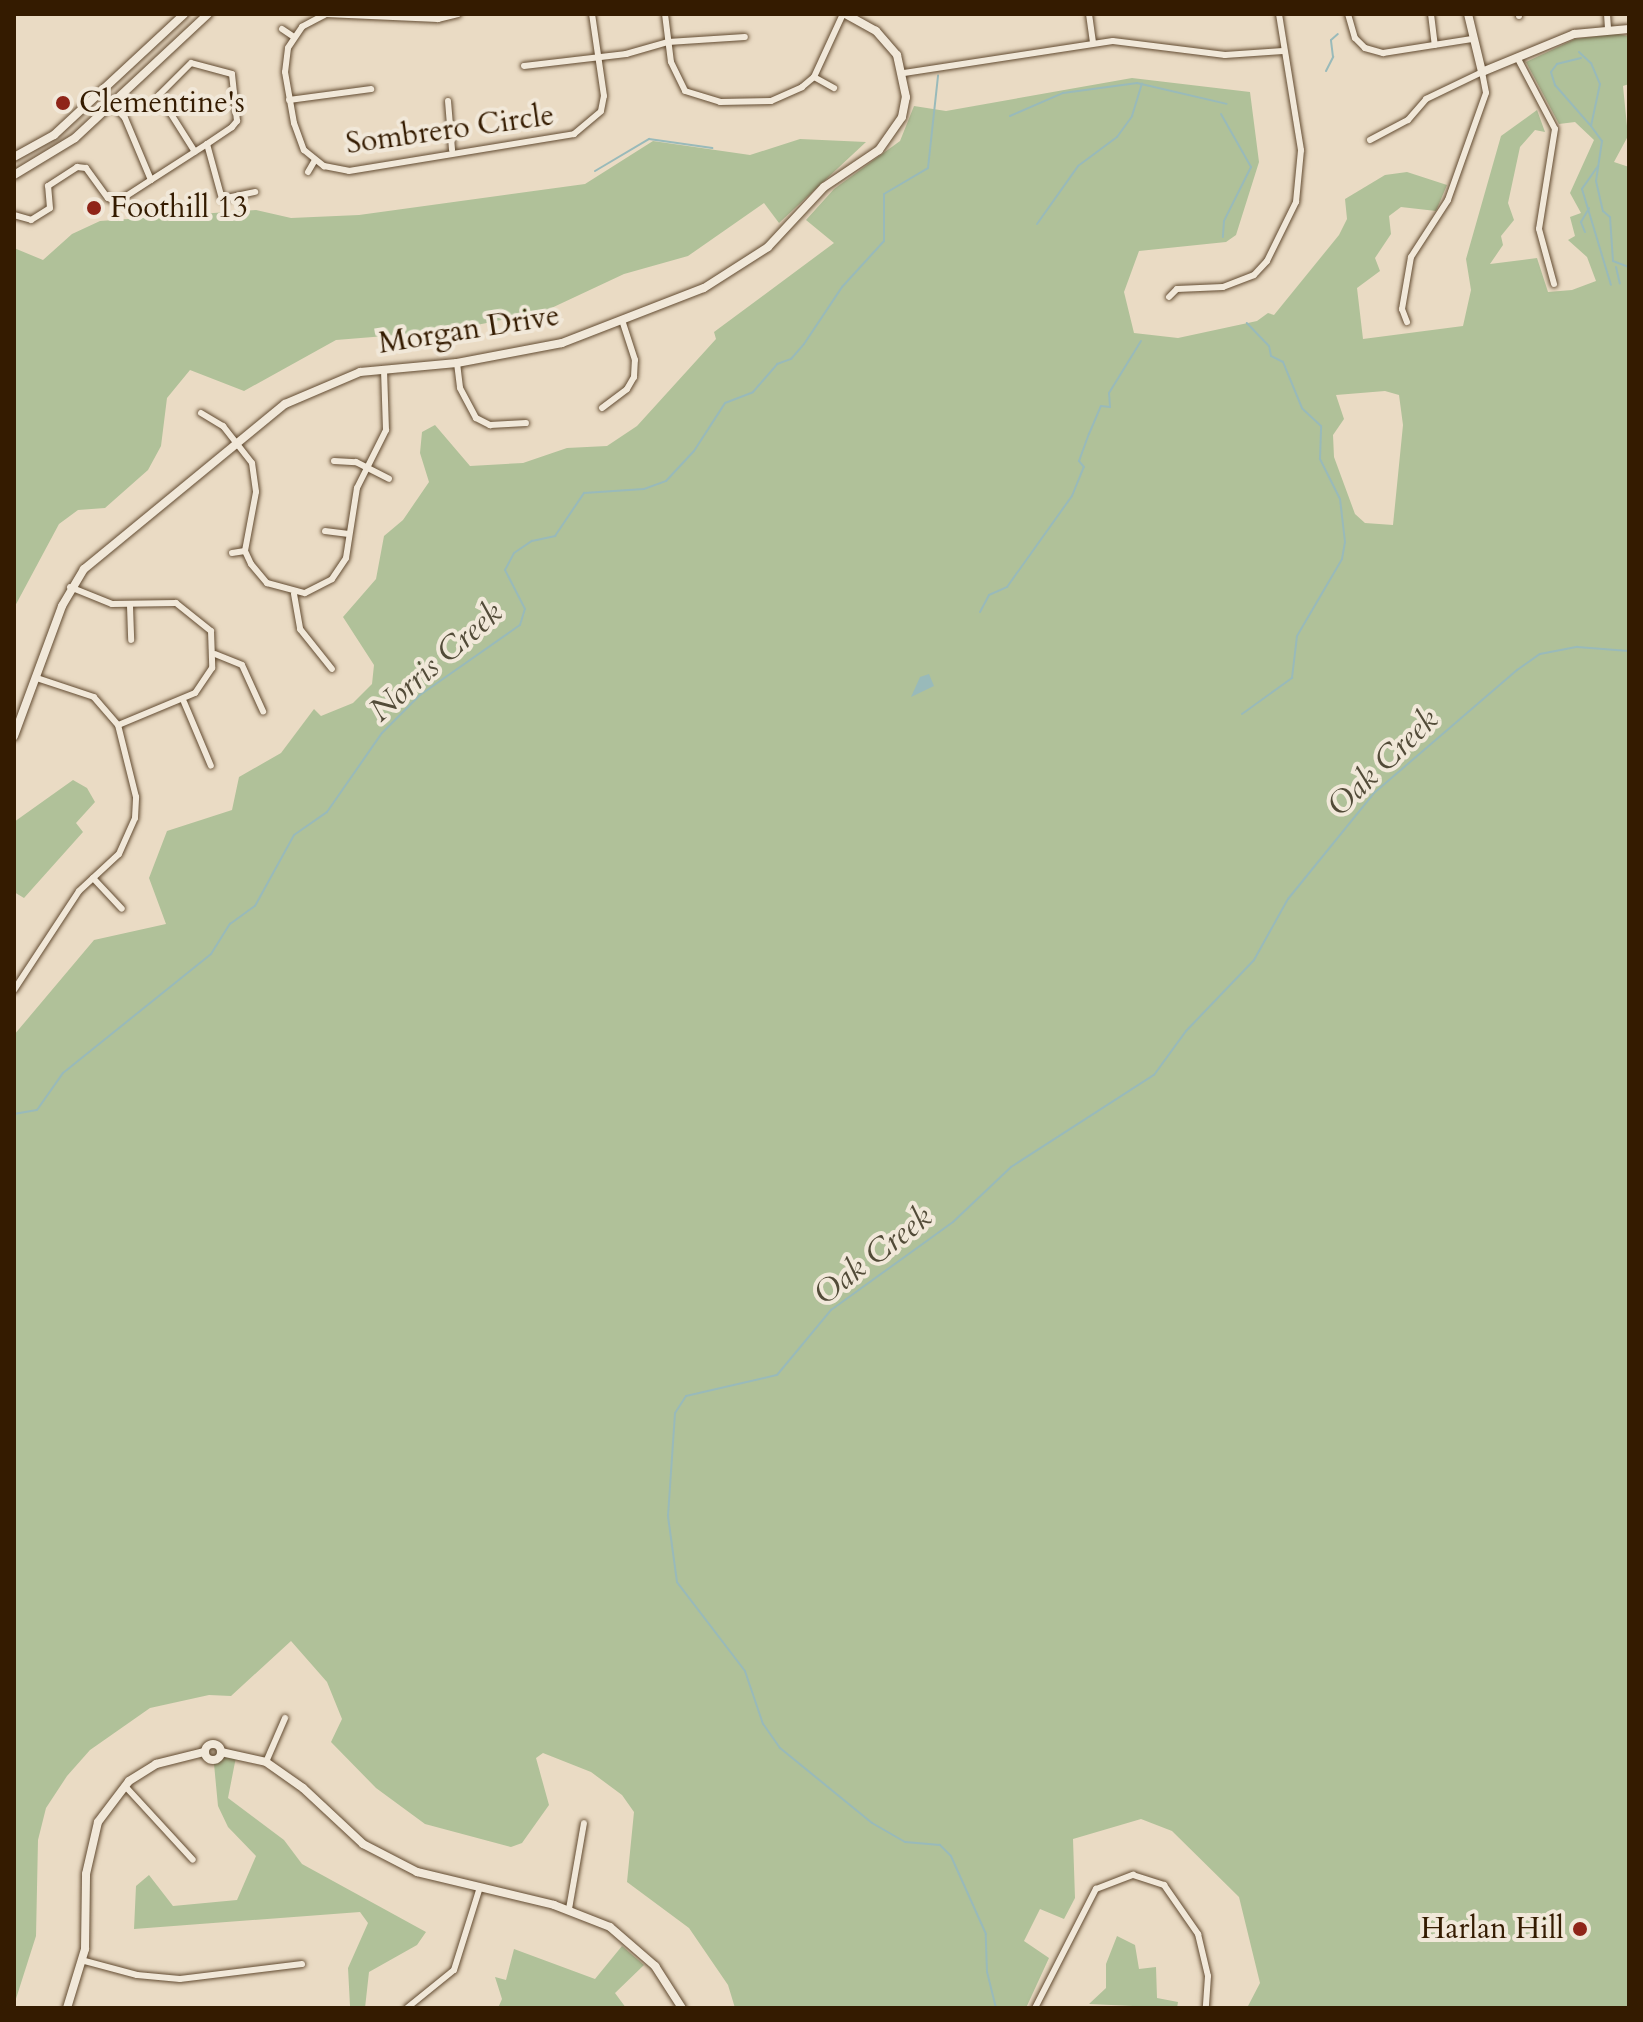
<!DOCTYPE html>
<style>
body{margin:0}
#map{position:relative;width:1643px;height:2022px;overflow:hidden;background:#eadbc4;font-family:Cardo,serif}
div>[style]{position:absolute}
.green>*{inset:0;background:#b0c199}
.water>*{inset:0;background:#99baba}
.stream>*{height:2px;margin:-1px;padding:0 1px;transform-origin:1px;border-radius:1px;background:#99baba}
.roads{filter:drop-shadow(0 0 2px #624b31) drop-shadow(0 0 2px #624b31)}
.street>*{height:6px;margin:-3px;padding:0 3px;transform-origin:3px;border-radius:3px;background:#f1e8d9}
.secondary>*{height:8px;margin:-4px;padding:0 4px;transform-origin:4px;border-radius:4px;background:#f1e8d9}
.secondary>.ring{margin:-4px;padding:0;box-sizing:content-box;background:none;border:8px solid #f1e8d9;border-radius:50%}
.dots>*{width:22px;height:22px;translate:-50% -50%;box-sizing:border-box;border:4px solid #f1e8d9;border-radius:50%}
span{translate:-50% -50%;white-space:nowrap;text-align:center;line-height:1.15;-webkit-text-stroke:8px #f1e8d9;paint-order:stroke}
.poi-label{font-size:30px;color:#341b00}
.left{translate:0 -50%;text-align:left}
.right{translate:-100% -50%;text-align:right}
.street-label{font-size:30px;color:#341b00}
.water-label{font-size:32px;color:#524b38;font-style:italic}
.frame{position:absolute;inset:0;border:16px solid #341b00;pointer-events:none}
</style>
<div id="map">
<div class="green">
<div style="clip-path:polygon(evenodd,1616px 34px,1629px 36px,1629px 84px,1623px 86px,1628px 136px,1614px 162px,1629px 167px,1629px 2008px,1247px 2008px,1260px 1983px,1239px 1897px,1172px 1831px,1141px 1819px,1073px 1839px,1075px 1898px,1064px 1919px,1040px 1909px,1024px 1941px,1049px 1958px,1026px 2008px,735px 2008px,728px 1985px,689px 1928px,627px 1882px,634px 1812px,622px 1795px,591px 1772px,543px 1753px,536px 1758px,549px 1805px,522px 1843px,511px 1847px,425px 1824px,376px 1788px,331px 1742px,342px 1719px,327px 1682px,291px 1641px,231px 1696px,209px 1695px,150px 1708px,90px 1750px,67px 1776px,46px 1808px,38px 1840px,36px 1936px,14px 2005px,14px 1035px,94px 940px,166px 924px,149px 878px,167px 831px,232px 810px,239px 777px,281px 753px,314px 709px,321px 716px,353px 703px,372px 684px,374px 665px,343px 617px,376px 579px,384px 536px,403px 520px,429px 482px,420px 453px,422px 432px,435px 425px,470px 466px,523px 463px,567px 448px,607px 446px,637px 426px,716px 339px,714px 332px,834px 243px,806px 220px,834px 189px,900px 141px,914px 106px,946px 111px,1132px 78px,1250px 92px,1259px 162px,1236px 235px,1226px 242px,1139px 251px,1124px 292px,1134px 333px,1178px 338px,1257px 321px,1268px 313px,1274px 315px,1339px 235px,1347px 219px,1345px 199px,1385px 175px,1407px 172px,1447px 185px,1436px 211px,1401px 207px,1389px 216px,1391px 234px,1375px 258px,1380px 271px,1357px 288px,1363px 339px,1463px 326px,1471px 290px,1466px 259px,1501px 136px,1537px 110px,1545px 132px,1535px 130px,1520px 147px,1508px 203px,1514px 220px,1501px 236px,1503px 245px,1490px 264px,1537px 258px,1548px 292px,1572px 290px,1596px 281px,1587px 257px,1568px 240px,1575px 236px,1570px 217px,1581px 213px,1570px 193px,1594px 140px,1575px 122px,1559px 124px,1526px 62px,1575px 39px,1616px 34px,1385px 391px,1399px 395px,1403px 425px,1393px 525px,1365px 523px,1355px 514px,1334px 457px,1333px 435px,1344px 419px,1336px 395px,1385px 391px)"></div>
<div style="clip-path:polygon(800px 139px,866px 142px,779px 223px,764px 203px,688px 256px,624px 274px,545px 311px,447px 331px,336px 340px,244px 391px,190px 370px,167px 398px,161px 446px,148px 470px,105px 508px,78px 510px,59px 524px,14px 608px,14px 248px,43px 260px,72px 234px,100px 221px,256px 210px,291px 218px,359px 215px,585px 184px,653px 141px,750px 155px)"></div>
<div style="clip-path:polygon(73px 780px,87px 788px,95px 802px,76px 823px,83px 832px,24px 898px,14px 892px,14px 822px)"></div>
<div style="clip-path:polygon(226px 1757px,236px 1757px,228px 1798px,284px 1840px,302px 1864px,426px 1932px,417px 1945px,369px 1972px,365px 2008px,350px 2006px,348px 1968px,368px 1923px,360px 1912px,134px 1929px,136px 1886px,149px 1875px,173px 1906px,237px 1900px,256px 1856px,228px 1827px,218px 1806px,214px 1764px)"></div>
<div style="clip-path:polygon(1117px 1936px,1135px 1945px,1139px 1969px,1156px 1967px,1157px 1998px,1178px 2002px,1177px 2008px,1089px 2004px,1106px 1988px,1106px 1964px)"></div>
<div style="clip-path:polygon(622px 1946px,644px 1965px,615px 1993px,626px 2008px,498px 2008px,502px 1999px,495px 1977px,506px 1980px,514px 1949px,595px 1979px)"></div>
</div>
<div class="water">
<div style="clip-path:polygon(929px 674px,934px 686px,911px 697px,920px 677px)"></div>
</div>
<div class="stream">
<div style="left:1579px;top:52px;width:16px;rotate:43deg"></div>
<div style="left:1591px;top:63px;width:23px;rotate:67deg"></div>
<div style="left:1600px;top:84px;width:43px;rotate:102.1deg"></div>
<div style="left:1591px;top:126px;width:19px;rotate:54deg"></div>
<div style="left:1602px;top:141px;width:40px;rotate:98.5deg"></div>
<div style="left:1596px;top:181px;width:31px;rotate:77deg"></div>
<div style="left:1603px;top:211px;width:9px;rotate:41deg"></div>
<div style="left:1610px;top:217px;width:44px;rotate:86.1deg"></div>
<div style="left:1613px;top:261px;width:17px;rotate:21deg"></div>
<div style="left:1581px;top:58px;width:25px;rotate:166deg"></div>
<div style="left:1557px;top:64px;width:10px;rotate:127deg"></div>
<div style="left:1551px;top:72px;width:14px;rotate:73deg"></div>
<div style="left:1555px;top:85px;width:53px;rotate:48.8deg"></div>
<div style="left:1326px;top:71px;width:16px;rotate:-63deg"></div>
<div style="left:1333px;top:57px;width:17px;rotate:-97deg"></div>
<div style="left:1331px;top:40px;width:9px;rotate:-41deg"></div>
<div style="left:1221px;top:114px;width:61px;rotate:60.5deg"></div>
<div style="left:1251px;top:167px;width:60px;rotate:116.6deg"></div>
<div style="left:1224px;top:221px;width:16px;rotate:94deg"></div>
<div style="left:1010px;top:116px;width:58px;rotate:-23.5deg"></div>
<div style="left:1063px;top:93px;width:75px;rotate:-7.7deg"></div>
<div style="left:1137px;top:83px;width:92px;rotate:13.1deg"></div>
<div style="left:1598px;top:166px;width:28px;rotate:125deg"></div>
<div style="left:1582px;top:189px;width:100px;rotate:73.2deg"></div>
<div style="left:595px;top:171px;width:63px;rotate:-30.7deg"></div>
<div style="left:649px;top:139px;width:64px;rotate:8.1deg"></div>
<div style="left:1037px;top:224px;width:71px;rotate:-54.7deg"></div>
<div style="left:1078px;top:166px;width:49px;rotate:-36.6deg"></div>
<div style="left:1117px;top:137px;width:26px;rotate:-54deg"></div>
<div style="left:1132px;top:116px;width:34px;rotate:-73deg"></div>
<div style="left:1585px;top:232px;width:11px;rotate:-112deg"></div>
<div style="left:1581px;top:222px;width:16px;rotate:-60deg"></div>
<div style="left:1616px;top:267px;width:17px;rotate:77deg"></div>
<div style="left:980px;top:612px;width:19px;rotate:-62deg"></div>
<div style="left:989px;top:595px;width:20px;rotate:-24deg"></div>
<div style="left:1007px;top:587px;width:112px;rotate:-54.5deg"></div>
<div style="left:1072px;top:496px;width:31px;rotate:-68deg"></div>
<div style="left:1084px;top:467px;width:8px;rotate:-130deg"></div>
<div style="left:1079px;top:461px;width:29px;rotate:-70deg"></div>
<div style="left:1089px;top:434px;width:30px;rotate:-67deg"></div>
<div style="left:1101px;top:406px;width:9px;rotate:6deg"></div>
<div style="left:1110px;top:407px;width:14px;rotate:-94deg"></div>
<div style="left:1109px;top:393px;width:61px;rotate:-58.4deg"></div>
<div style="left:1242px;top:714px;width:62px;rotate:-35.8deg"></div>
<div style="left:1292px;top:678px;width:42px;rotate:-83.2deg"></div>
<div style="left:1297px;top:636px;width:89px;rotate:-59.7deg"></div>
<div style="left:1342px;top:559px;width:17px;rotate:-80deg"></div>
<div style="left:1345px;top:542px;width:43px;rotate:-96.6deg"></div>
<div style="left:1340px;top:499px;width:45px;rotate:-116.6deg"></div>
<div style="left:1320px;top:459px;width:33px;rotate:-88deg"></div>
<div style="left:1321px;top:426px;width:26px;rotate:-137deg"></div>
<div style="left:1302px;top:408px;width:50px;rotate:-112.4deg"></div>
<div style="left:1283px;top:362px;width:13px;rotate:-153deg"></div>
<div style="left:1271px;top:356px;width:10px;rotate:-101deg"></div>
<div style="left:1269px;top:346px;width:32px;rotate:-134deg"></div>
<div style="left:14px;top:1114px;width:23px;rotate:-10deg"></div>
<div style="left:37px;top:1110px;width:45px;rotate:-54.9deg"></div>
<div style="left:63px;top:1073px;width:190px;rotate:-38.8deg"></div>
<div style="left:211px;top:954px;width:36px;rotate:-58deg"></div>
<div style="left:230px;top:924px;width:31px;rotate:-36deg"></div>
<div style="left:255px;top:906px;width:81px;rotate:-61.2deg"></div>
<div style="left:294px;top:835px;width:40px;rotate:-34.9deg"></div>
<div style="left:327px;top:812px;width:96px;rotate:-55.2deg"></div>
<div style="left:382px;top:733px;width:54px;rotate:-45deg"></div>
<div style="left:420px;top:695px;width:122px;rotate:-35deg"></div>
<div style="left:520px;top:625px;width:17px;rotate:-73deg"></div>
<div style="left:525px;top:609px;width:44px;rotate:-117.1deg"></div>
<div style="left:505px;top:570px;width:19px;rotate:-62deg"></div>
<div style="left:514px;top:553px;width:22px;rotate:-34deg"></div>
<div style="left:532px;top:541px;width:24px;rotate:-12deg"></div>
<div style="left:555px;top:536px;width:52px;rotate:-56deg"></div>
<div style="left:584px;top:493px;width:60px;rotate:-3.8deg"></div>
<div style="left:644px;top:489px;width:23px;rotate:-20deg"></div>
<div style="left:666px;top:481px;width:41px;rotate:-47deg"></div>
<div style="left:694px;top:451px;width:57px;rotate:-57.1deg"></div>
<div style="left:725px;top:403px;width:30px;rotate:-21deg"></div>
<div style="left:753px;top:392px;width:37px;rotate:-49deg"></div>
<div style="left:777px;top:364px;width:15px;rotate:-20deg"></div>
<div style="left:791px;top:359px;width:20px;rotate:-49deg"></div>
<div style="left:804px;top:344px;width:69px;rotate:-56.3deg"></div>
<div style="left:842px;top:287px;width:62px;rotate:-47.6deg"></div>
<div style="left:884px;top:241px;width:47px;rotate:-90deg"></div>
<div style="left:884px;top:194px;width:51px;rotate:-30.6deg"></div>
<div style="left:928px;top:168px;width:93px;rotate:-83.8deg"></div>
<div style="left:996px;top:2008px;width:37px;rotate:-104deg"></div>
<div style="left:987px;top:1972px;width:38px;rotate:-92deg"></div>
<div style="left:986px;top:1934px;width:85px;rotate:-114.2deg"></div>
<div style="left:951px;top:1856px;width:16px;rotate:-135deg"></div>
<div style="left:940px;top:1845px;width:35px;rotate:-175deg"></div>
<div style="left:905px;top:1842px;width:38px;rotate:-150deg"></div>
<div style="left:872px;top:1823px;width:119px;rotate:-140.8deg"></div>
<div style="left:780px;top:1748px;width:29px;rotate:-125deg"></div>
<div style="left:763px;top:1724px;width:56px;rotate:-108.8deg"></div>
<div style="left:745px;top:1671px;width:112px;rotate:-127.4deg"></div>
<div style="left:677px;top:1582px;width:67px;rotate:-97.8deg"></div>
<div style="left:668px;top:1516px;width:103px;rotate:-86.1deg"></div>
<div style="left:675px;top:1413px;width:20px;rotate:-57deg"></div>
<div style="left:686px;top:1396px;width:93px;rotate:-13deg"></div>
<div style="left:777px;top:1375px;width:85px;rotate:-50.3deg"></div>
<div style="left:831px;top:1310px;width:150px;rotate:-35.8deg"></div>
<div style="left:953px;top:1222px;width:80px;rotate:-43.5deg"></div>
<div style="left:1011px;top:1167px;width:170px;rotate:-32.8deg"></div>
<div style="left:1154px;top:1075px;width:54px;rotate:-54deg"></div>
<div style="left:1186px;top:1031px;width:98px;rotate:-46.2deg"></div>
<div style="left:1254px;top:960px;width:70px;rotate:-60.9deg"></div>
<div style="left:1288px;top:899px;width:136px;rotate:-50.9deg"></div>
<div style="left:1374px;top:793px;width:189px;rotate:-40.7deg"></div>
<div style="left:1517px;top:670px;width:28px;rotate:-35deg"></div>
<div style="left:1540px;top:654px;width:38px;rotate:-11deg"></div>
<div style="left:1577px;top:647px;width:52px;rotate:4.4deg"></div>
</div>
<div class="roads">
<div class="street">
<div style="left:458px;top:14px;width:21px;rotate:166deg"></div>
<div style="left:438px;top:19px;width:112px;rotate:-177.4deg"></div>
<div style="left:326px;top:14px;width:27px;rotate:152deg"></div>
<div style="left:302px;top:27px;width:25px;rotate:124deg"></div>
<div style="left:288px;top:48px;width:24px;rotate:97deg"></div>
<div style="left:285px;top:72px;width:52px;rotate:80deg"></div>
<div style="left:294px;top:123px;width:29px;rotate:70deg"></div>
<div style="left:304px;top:150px;width:26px;rotate:39deg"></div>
<div style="left:324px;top:166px;width:25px;rotate:11deg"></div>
<div style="left:349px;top:171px;width:228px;rotate:-9.3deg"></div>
<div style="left:574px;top:134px;width:35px;rotate:-40deg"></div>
<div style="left:601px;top:111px;width:15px;rotate:-79deg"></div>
<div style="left:604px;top:96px;width:83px;rotate:-98.3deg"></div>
<div style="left:665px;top:14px;width:48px;rotate:82.9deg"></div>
<div style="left:671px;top:62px;width:32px;rotate:64deg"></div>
<div style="left:685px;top:91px;width:37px;rotate:17deg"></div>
<div style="left:720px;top:102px;width:51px;rotate:-1.1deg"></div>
<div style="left:771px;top:101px;width:34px;rotate:-24deg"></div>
<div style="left:802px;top:87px;width:16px;rotate:-40deg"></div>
<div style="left:814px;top:77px;width:69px;rotate:-65.3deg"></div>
<div style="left:1089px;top:14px;width:28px;rotate:82deg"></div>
<div style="left:1348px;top:14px;width:25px;rotate:74deg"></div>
<div style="left:1355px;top:38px;width:14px;rotate:45deg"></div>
<div style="left:1365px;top:48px;width:19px;rotate:16deg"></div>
<div style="left:1383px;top:53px;width:90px;rotate:-8.9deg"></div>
<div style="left:1431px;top:14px;width:31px;rotate:83deg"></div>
<div style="left:1519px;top:14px;width:2px;rotate:90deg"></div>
<div style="left:1607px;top:14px;width:14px;rotate:86deg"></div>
<div style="left:282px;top:29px;width:14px;rotate:34deg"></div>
<div style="left:1517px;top:57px;width:81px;rotate:62.2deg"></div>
<div style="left:1555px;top:129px;width:101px;rotate:99.1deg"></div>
<div style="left:1539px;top:229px;width:57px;rotate:74.7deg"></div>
<div style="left:524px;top:66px;width:103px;rotate:-6.7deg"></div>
<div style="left:626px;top:54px;width:44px;rotate:-15.9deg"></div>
<div style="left:668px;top:42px;width:77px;rotate:-3.7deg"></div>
<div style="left:904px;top:73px;width:211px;rotate:-8.7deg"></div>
<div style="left:1113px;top:41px;width:113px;rotate:7.1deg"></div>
<div style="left:1225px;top:55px;width:58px;rotate:-3.9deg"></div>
<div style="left:814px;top:77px;width:23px;rotate:29deg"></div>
<div style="left:289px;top:100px;width:83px;rotate:-7.6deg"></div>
<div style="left:448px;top:101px;width:49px;rotate:85.3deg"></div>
<div style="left:1370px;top:140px;width:43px;rotate:-27.8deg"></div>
<div style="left:1408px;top:120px;width:28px;rotate:-49deg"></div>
<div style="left:1426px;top:99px;width:62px;rotate:-25.7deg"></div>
<div style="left:1482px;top:72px;width:21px;rotate:79deg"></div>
<div style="left:1486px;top:93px;width:114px;rotate:109.6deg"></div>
<div style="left:1448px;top:200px;width:68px;rotate:123deg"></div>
<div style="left:1411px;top:257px;width:53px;rotate:99.8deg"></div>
<div style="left:1402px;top:309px;width:14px;rotate:69deg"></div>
<div style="left:207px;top:144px;width:57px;rotate:74.7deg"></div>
<div style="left:222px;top:199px;width:34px;rotate:-12deg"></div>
<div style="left:308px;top:172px;width:14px;rotate:-60deg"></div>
<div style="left:151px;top:180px;width:67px;rotate:-32.7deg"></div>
<div style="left:207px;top:144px;width:30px;rotate:-34deg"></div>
<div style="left:232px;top:127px;width:8px;rotate:-50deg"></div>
<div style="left:237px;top:121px;width:47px;rotate:-96.1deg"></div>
<div style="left:232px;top:74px;width:42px;rotate:-165deg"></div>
<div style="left:191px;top:63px;width:45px;rotate:135deg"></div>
<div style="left:159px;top:95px;width:67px;rotate:57.7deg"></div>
<div style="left:14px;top:215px;width:18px;rotate:16deg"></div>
<div style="left:31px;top:220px;width:22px;rotate:-32deg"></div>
<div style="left:50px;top:208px;width:22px;rotate:-95deg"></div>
<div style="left:48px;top:186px;width:35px;rotate:-33deg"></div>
<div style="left:77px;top:167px;width:9px;rotate:6deg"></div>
<div style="left:86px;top:168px;width:37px;rotate:54deg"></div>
<div style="left:108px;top:198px;width:10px;rotate:24deg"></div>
<div style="left:117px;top:202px;width:40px;rotate:-32.9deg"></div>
<div style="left:151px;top:180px;width:67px;rotate:-112.8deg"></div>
<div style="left:125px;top:118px;width:35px;rotate:-133deg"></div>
<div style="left:1169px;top:297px;width:11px;rotate:-45deg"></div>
<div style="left:1177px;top:289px;width:46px;rotate:-2.5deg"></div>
<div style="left:1223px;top:287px;width:33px;rotate:-21deg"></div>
<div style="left:1254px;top:275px;width:19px;rotate:-47deg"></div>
<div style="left:1267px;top:261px;width:66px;rotate:-63.8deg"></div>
<div style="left:1296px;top:202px;width:52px;rotate:-84.5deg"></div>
<div style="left:1301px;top:150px;width:138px;rotate:-99.2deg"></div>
<div style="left:457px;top:363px;width:25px;rotate:83deg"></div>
<div style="left:460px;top:388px;width:34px;rotate:62deg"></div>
<div style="left:476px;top:418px;width:16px;rotate:27deg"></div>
<div style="left:490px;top:425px;width:36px;rotate:-3deg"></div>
<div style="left:602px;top:408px;width:31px;rotate:-37deg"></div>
<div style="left:627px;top:389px;width:14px;rotate:-60deg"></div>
<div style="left:634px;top:377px;width:17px;rotate:-87deg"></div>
<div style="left:635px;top:360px;width:40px;rotate:-108deg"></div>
<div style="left:201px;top:413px;width:26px;rotate:31deg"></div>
<div style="left:223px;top:426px;width:47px;rotate:51.9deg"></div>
<div style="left:252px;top:463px;width:29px;rotate:82deg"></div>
<div style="left:256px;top:492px;width:60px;rotate:100.6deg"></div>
<div style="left:245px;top:551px;width:14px;rotate:65deg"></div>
<div style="left:251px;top:564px;width:25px;rotate:50deg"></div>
<div style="left:267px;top:583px;width:39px;rotate:15deg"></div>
<div style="left:305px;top:593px;width:30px;rotate:-27deg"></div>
<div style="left:332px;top:579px;width:25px;rotate:-56deg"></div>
<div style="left:346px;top:558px;width:71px;rotate:-81.1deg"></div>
<div style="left:357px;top:488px;width:65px;rotate:-63.4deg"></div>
<div style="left:386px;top:430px;width:61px;rotate:-91.9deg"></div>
<div style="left:334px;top:461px;width:22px;rotate:3deg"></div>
<div style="left:356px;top:462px;width:37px;rotate:27deg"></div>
<div style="left:325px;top:531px;width:24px;rotate:7deg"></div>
<div style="left:232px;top:553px;width:13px;rotate:-9deg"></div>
<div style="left:70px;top:587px;width:45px;rotate:22deg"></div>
<div style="left:112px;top:604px;width:64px;rotate:-0.9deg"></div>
<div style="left:176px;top:603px;width:45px;rotate:38.7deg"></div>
<div style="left:211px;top:631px;width:37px;rotate:88deg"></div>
<div style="left:212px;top:668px;width:30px;rotate:124deg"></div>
<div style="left:195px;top:693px;width:83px;rotate:157.4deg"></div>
<div style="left:294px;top:594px;width:36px;rotate:80deg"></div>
<div style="left:300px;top:629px;width:51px;rotate:51.3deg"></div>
<div style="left:130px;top:606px;width:34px;rotate:88deg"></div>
<div style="left:215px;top:654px;width:29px;rotate:22deg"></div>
<div style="left:242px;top:665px;width:51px;rotate:65.5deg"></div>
<div style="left:184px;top:702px;width:69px;rotate:67.1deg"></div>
<div style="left:93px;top:878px;width:42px;rotate:46.9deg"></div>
<div style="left:14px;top:990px;width:118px;rotate:-56.7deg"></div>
<div style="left:79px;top:891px;width:54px;rotate:-42.8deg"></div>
<div style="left:119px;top:854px;width:39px;rotate:-66deg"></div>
<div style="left:135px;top:818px;width:21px;rotate:-87deg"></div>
<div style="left:136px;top:797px;width:74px;rotate:-104deg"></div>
<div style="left:118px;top:725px;width:37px;rotate:-131deg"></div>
<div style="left:94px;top:697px;width:60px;rotate:-161.6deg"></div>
<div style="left:266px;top:1762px;width:48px;rotate:-66.6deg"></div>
<div style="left:125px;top:1786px;width:100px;rotate:47.4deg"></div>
<div style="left:569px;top:1909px;width:87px;rotate:-80.1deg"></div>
<div style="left:81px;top:1960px;width:58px;rotate:15deg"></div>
<div style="left:137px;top:1975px;width:43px;rotate:5.3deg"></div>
<div style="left:180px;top:1979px;width:123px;rotate:-7deg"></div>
<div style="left:407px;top:2008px;width:60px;rotate:-39deg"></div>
<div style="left:454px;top:1970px;width:84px;rotate:-72.6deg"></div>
<div style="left:1035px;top:2008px;width:134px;rotate:-62.9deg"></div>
<div style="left:1096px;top:1889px;width:40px;rotate:-21deg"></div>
<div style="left:1133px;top:1875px;width:33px;rotate:18deg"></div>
<div style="left:1164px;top:1885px;width:60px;rotate:55.2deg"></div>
<div style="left:1198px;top:1934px;width:43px;rotate:76.6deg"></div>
<div style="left:1208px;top:1976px;width:32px;rotate:94deg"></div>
</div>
<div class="secondary">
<div style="left:1468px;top:14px;width:60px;rotate:76.4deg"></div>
<div style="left:1482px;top:72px;width:100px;rotate:-22.4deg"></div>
<div style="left:1574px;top:34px;width:55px;rotate:-5.2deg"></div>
<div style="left:14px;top:157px;width:46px;rotate:-28.8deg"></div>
<div style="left:54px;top:135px;width:178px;rotate:-42.9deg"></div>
<div style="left:14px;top:175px;width:71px;rotate:-31.2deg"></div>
<div style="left:75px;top:138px;width:182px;rotate:-43deg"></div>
<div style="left:14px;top:736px;width:139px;rotate:-69.7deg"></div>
<div style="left:62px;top:606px;width:43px;rotate:-59.3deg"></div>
<div style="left:84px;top:569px;width:260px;rotate:-39.4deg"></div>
<div style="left:285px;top:404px;width:82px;rotate:-23.1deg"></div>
<div style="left:360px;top:372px;width:97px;rotate:-5.3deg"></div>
<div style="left:457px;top:363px;width:107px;rotate:-10.8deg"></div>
<div style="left:562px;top:343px;width:152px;rotate:-21.2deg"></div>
<div style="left:704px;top:288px;width:76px;rotate:-32.6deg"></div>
<div style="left:768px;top:247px;width:82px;rotate:-47deg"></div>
<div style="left:824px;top:187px;width:66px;rotate:-33.9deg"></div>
<div style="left:879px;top:150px;width:40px;rotate:-55.1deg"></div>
<div style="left:902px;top:117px;width:20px;rotate:-79deg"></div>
<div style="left:906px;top:97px;width:43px;rotate:-102.1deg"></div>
<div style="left:897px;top:55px;width:32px;rotate:-131deg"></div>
<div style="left:876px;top:31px;width:35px;rotate:-151deg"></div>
<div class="ring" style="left:205px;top:1744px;width:8px;height:8px"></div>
<div style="left:221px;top:1752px;width:46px;rotate:12.5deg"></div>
<div style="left:266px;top:1762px;width:45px;rotate:35.1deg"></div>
<div style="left:303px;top:1788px;width:82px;rotate:43deg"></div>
<div style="left:363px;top:1844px;width:61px;rotate:27.4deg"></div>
<div style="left:417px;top:1872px;width:141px;rotate:13.5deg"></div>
<div style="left:554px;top:1905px;width:60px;rotate:21.4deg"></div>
<div style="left:610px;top:1927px;width:60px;rotate:40.9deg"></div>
<div style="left:655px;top:1966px;width:50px;rotate:57.3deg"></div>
<div style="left:67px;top:2008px;width:62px;rotate:-73deg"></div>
<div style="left:85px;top:1949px;width:75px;rotate:-89.2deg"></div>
<div style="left:86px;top:1874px;width:53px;rotate:-77deg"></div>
<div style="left:98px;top:1822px;width:51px;rotate:-52.9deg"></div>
<div style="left:129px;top:1781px;width:32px;rotate:-32deg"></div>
<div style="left:156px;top:1764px;width:49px;rotate:-14deg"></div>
</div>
</div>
<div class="dots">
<div style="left:63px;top:103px;background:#8f2418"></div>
<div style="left:94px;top:208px;background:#8f2418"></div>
<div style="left:1580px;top:1929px;background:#8f2418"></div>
</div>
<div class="poi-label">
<span class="left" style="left:79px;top:103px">Clementine's</span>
<span class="left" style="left:110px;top:208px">Foothill 13</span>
<span class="right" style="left:1564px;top:1929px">Harlan Hill</span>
</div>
<div class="street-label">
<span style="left:450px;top:130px;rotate:-8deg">Sombrero Circle</span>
<span style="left:469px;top:330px;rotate:-9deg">Morgan Drive</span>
</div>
<div class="water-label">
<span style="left:436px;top:662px;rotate:-41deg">Norris Creek</span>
<span style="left:1383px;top:763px;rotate:-44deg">Oak Creek</span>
<span style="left:873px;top:1256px;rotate:-38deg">Oak Creek</span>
</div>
<div class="frame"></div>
</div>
